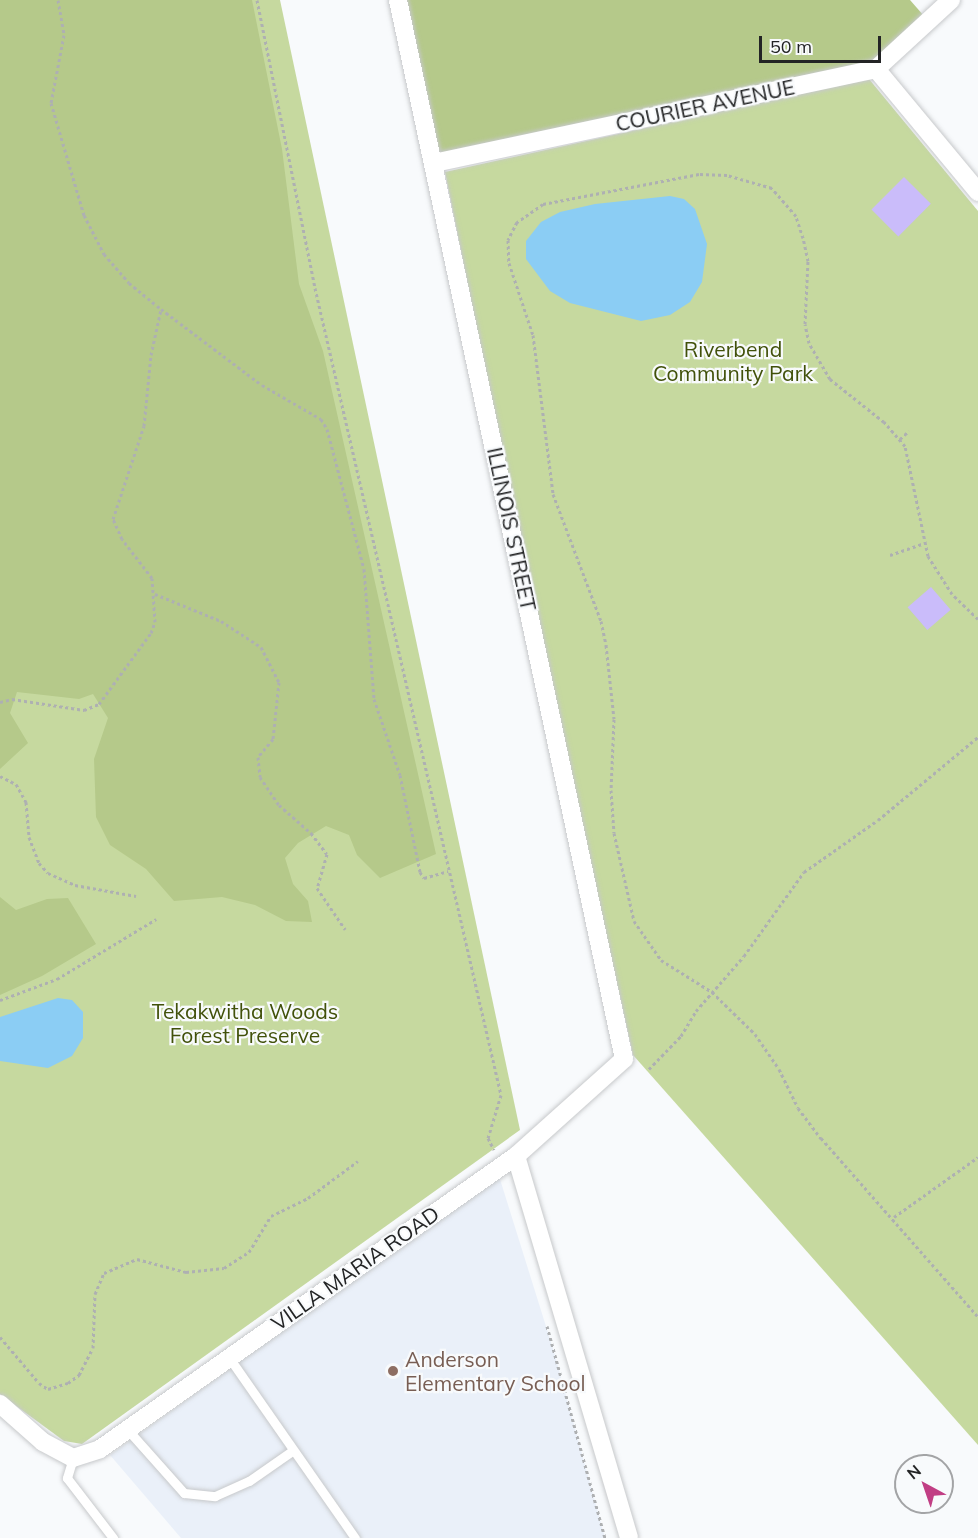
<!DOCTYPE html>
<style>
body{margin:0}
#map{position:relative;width:978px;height:1538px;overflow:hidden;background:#f8fafc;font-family:Mulish,sans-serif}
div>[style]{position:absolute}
.built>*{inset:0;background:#eaf0f9}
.green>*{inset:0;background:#c6d99f}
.forest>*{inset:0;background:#b5c98a}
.water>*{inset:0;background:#8bcdf4}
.building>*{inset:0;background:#cabcfa;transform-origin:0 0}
.path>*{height:3px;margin-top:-1.5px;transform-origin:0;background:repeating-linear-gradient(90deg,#aeb0b2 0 3px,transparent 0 6px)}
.roads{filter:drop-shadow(0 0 2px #c7c9cb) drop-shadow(0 0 2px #c7c9cb)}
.lane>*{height:9px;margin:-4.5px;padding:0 4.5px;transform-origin:4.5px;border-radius:4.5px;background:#fff}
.street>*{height:18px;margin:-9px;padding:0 9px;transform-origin:9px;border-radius:9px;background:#fff}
.dots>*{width:16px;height:16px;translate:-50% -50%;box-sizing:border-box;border:3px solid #f8fafc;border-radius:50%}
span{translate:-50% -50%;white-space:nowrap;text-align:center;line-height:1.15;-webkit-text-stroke:4.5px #f8fafc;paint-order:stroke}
.street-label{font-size:21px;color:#232425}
.park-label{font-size:21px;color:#41510a}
.education-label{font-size:21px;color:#785e54}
.left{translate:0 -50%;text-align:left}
.north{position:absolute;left:894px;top:1454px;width:60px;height:60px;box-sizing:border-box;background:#f8fafc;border:2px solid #a3a4a6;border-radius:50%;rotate:320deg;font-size:16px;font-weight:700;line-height:24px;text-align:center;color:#232425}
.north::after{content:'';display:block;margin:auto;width:21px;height:27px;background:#c13e84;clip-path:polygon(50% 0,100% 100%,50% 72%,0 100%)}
.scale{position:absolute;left:759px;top:36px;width:122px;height:27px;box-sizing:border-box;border:3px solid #232425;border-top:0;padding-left:8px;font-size:18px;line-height:21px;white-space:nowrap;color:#232425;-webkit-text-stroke:4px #f8fafc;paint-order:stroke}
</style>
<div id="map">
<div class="built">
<div style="clip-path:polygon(499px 1176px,554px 1352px,605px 1538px,181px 1538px,110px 1455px)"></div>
</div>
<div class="green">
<div style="clip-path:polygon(0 0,280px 0,520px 1130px,82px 1444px,64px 1441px,0 1394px)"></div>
<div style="clip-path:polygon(869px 79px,978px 211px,978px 1445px,633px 1055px,532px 600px,445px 172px)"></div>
</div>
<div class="forest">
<div style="clip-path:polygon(0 0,252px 0,282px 149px,299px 284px,323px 351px,436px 854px,380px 878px,357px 855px,349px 835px,326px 826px,298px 843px,285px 858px,293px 884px,308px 901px,312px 922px,286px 921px,255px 905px,222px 897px,174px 901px,146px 869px,110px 845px,96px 817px,94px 759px,108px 718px,93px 694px,79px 699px,17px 692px,10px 713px,28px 743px,0 769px)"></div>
<div style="clip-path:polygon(405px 0,910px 0,924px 16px,871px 62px,439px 156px)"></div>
<div style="clip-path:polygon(0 897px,16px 910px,47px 899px,68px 898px,96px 944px,42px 976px,0 995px)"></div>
</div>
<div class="water">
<div style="clip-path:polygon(670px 196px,684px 199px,695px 209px,707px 244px,702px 282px,690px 302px,670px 315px,641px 321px,570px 303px,550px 291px,526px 259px,526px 241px,541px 222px,560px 212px,595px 204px)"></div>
<div style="clip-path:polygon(58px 998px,72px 1000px,83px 1012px,83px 1038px,72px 1056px,48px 1068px,0 1061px,0 1017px)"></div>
</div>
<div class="building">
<div style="left:904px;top:177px;width:38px;height:46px;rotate:45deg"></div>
<div style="left:931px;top:587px;width:30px;height:31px;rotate:49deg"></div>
</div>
<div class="path">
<div style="left:58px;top:0;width:36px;rotate:80deg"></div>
<div style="left:64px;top:35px;width:69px;rotate:100.8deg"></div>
<div style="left:51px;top:103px;width:117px;rotate:73.6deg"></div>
<div style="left:84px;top:215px;width:44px;rotate:62.9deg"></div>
<div style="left:104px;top:254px;width:38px;rotate:49deg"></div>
<div style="left:129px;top:283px;width:41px;rotate:39.1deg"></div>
<div style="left:161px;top:309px;width:126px;rotate:37deg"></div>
<div style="left:262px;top:385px;width:68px;rotate:30deg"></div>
<div style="left:321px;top:419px;width:12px;rotate:59deg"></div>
<div style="left:327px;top:429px;width:145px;rotate:75.2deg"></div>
<div style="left:364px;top:569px;width:130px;rotate:85.6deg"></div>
<div style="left:374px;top:699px;width:80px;rotate:71.1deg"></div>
<div style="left:400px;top:775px;width:99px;rotate:78.3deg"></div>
<div style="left:420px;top:872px;width:7px;rotate:56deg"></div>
<div style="left:424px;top:878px;width:25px;rotate:-16deg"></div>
<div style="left:257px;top:0;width:294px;rotate:78.6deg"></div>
<div style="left:315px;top:288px;width:828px;rotate:77.02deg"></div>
<div style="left:501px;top:1095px;width:45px;rotate:106.8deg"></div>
<div style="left:488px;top:1138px;width:13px;rotate:63deg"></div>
<div style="left:900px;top:439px;width:12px;rotate:-42deg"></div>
<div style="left:890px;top:555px;width:36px;rotate:-19deg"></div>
<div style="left:155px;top:594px;width:71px;rotate:22.2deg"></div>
<div style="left:221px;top:621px;width:48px;rotate:33deg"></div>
<div style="left:261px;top:647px;width:39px;rotate:63deg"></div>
<div style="left:279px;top:682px;width:57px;rotate:96deg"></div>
<div style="left:273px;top:739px;width:23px;rotate:130deg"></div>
<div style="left:258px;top:757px;width:20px;rotate:84deg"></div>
<div style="left:260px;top:777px;width:34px;rotate:56deg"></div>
<div style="left:279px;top:805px;width:43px;rotate:41.2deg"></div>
<div style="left:311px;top:833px;width:26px;rotate:53deg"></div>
<div style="left:327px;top:854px;width:35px;rotate:106deg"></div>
<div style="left:317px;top:888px;width:50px;rotate:55.7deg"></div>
<div style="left:978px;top:619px;width:36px;rotate:-136deg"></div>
<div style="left:952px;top:594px;width:45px;rotate:-122.3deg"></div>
<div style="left:928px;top:556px;width:112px;rotate:-101.8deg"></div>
<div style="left:905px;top:446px;width:32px;rotate:-131deg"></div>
<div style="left:884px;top:422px;width:69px;rotate:-141.5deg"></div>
<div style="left:830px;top:379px;width:42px;rotate:-120.3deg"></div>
<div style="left:809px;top:343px;width:19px;rotate:-102deg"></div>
<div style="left:805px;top:324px;width:63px;rotate:-87.3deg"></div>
<div style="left:808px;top:261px;width:24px;rotate:-102deg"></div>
<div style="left:803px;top:238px;width:23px;rotate:-108deg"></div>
<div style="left:796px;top:216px;width:37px;rotate:-131deg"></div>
<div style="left:772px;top:188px;width:47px;rotate:-163.9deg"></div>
<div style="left:727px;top:175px;width:28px;rotate:-178deg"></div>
<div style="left:699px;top:174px;width:159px;rotate:169.1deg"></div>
<div style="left:543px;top:204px;width:32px;rotate:145deg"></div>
<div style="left:517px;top:222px;width:20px;rotate:117deg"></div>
<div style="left:508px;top:240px;width:23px;rotate:88deg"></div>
<div style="left:509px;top:263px;width:76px;rotate:71.6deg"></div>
<div style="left:533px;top:335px;width:160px;rotate:82.8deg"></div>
<div style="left:553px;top:494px;width:136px;rotate:69.3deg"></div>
<div style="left:601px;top:621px;width:25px;rotate:78deg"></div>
<div style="left:606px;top:645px;width:74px;rotate:83.8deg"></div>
<div style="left:614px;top:719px;width:71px;rotate:92.4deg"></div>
<div style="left:611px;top:790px;width:43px;rotate:86deg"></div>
<div style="left:614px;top:833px;width:90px;rotate:77.2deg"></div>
<div style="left:634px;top:921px;width:47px;rotate:55.3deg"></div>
<div style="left:661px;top:960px;width:60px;rotate:32.1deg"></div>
<div style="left:712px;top:992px;width:60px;rotate:44.3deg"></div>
<div style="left:755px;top:1034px;width:42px;rotate:55.6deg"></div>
<div style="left:779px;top:1069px;width:43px;rotate:64deg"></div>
<div style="left:798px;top:1108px;width:38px;rotate:53deg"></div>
<div style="left:821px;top:1138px;width:238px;rotate:48.7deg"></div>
<div style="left:0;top:702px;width:12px;rotate:-14deg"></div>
<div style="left:12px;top:699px;width:73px;rotate:8.7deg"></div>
<div style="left:84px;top:710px;width:16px;rotate:-22deg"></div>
<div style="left:99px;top:704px;width:88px;rotate:-53.8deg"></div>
<div style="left:151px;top:633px;width:12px;rotate:-70deg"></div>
<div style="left:155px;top:622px;width:44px;rotate:-93.9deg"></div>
<div style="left:152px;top:578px;width:49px;rotate:-127.6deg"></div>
<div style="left:122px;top:539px;width:22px;rotate:-114deg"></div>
<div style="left:113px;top:519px;width:98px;rotate:-71.6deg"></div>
<div style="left:144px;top:426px;width:71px;rotate:-84.4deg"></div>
<div style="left:151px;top:355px;width:47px;rotate:-77.7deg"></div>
<div style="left:0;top:776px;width:18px;rotate:27deg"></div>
<div style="left:16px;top:784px;width:21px;rotate:61deg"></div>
<div style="left:26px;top:802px;width:35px;rotate:85deg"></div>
<div style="left:29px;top:837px;width:28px;rotate:69deg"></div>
<div style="left:39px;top:863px;width:13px;rotate:48deg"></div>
<div style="left:48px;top:873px;width:30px;rotate:24deg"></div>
<div style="left:75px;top:885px;width:62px;rotate:10.2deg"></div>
<div style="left:0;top:1000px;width:61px;rotate:-20.2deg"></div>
<div style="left:57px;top:979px;width:116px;rotate:-31.2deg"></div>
<div style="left:649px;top:1069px;width:46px;rotate:-45.9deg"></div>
<div style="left:681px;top:1036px;width:29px;rotate:-59deg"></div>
<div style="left:696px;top:1011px;width:73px;rotate:-48.9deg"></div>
<div style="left:744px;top:956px;width:103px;rotate:-54.5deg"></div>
<div style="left:804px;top:872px;width:90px;rotate:-35.1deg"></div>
<div style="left:878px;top:820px;width:130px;rotate:-39.7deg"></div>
<div style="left:894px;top:1217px;width:103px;rotate:-35.5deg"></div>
<div style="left:547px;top:1326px;width:220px;rotate:74.7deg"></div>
<div style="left:0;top:1337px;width:60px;rotate:49.7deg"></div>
<div style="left:39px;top:1383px;width:11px;rotate:34deg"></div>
<div style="left:48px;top:1389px;width:21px;rotate:-17deg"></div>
<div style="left:68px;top:1383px;width:14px;rotate:-36deg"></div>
<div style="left:79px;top:1375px;width:30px;rotate:-63deg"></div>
<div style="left:93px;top:1348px;width:54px;rotate:-87.9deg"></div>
<div style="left:95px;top:1294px;width:23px;rotate:-67deg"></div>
<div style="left:104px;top:1273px;width:36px;rotate:-23deg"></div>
<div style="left:137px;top:1259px;width:51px;rotate:14.9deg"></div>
<div style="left:186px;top:1272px;width:38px;rotate:-6deg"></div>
<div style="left:224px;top:1268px;width:30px;rotate:-33deg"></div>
<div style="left:249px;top:1252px;width:42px;rotate:-58.6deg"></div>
<div style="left:271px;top:1216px;width:41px;rotate:-25.9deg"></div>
<div style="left:308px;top:1198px;width:62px;rotate:-36.5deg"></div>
</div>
<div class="roads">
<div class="lane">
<div style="left:228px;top:1356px;width:222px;rotate:55.1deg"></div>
<div style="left:127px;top:1429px;width:86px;rotate:48.3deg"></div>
<div style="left:184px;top:1493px;width:31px;rotate:6deg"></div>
<div style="left:215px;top:1496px;width:37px;rotate:-24deg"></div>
<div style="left:249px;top:1481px;width:52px;rotate:-34.9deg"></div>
<div style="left:73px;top:1458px;width:21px;rotate:107deg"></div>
<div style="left:67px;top:1478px;width:76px;rotate:52.5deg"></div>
</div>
<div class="street">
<div style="left:876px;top:69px;width:160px;rotate:50.3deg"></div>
<div style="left:434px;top:163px;width:452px;rotate:-12deg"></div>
<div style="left:876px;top:69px;width:102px;rotate:-42.6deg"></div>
<div style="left:516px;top:1156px;width:398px;rotate:73.5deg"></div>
<div style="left:0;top:1404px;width:57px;rotate:41.5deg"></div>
<div style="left:43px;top:1442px;width:34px;rotate:28deg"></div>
<div style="left:73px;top:1458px;width:28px;rotate:-18deg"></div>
<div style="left:100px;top:1449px;width:509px;rotate:-35.16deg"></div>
<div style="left:516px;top:1156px;width:145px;rotate:-41.9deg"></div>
<div style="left:624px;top:1059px;width:1083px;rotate:-102.05deg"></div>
</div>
</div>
<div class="dots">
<div style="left:393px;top:1371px;background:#8d6e63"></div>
</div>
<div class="street-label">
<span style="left:705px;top:105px;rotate:-12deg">COURIER AVENUE</span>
<span style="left:512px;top:529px;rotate:78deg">ILLINOIS STREET</span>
<span style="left:355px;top:1268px;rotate:-35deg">VILLA MARIA ROAD</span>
</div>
<div class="park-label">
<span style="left:733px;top:361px">Riverbend<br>Community Park</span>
<span style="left:245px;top:1023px">Tekakwitha Woods<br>Forest Preserve</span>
</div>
<div class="education-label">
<span class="left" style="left:405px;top:1371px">Anderson<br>Elementary School</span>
</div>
<div class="north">N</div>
<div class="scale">50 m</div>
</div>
